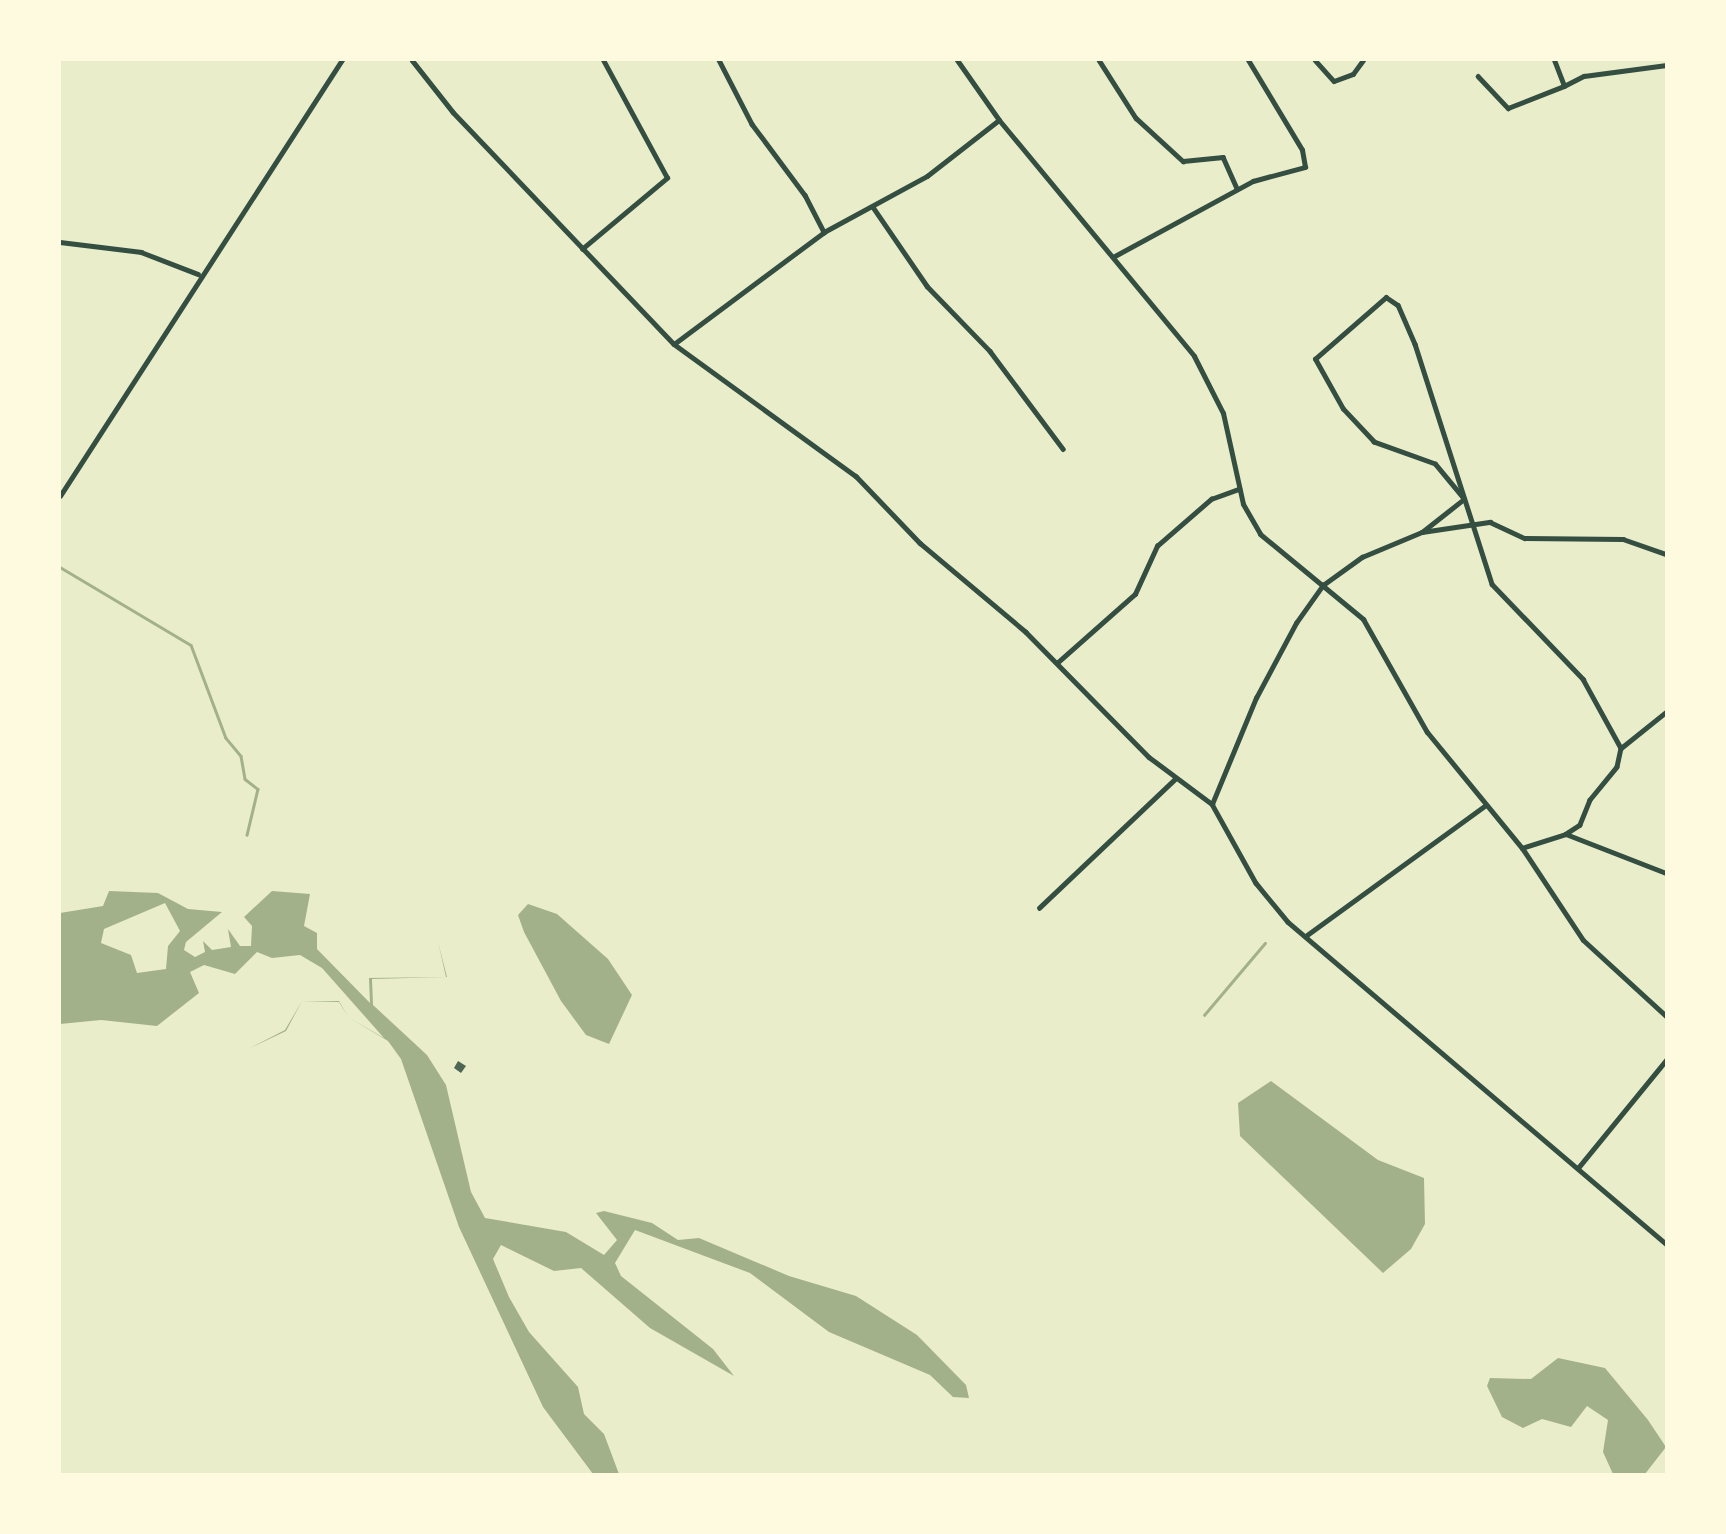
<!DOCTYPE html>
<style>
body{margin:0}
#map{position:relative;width:1726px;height:1534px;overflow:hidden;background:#e9edc9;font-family:Georgia,serif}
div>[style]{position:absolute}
.water>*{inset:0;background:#a3b18a}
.stream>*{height:2.5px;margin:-1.25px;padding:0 1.25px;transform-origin:1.25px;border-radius:1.25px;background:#a3b18a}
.building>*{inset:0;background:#4f6655}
.minor>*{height:4.5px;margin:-2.25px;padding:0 2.25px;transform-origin:2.25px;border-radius:2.25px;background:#344e41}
.tertiary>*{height:5px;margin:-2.5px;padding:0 2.5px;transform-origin:2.5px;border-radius:2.5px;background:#344e41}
span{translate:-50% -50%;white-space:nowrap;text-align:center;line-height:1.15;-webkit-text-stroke:7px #fefae0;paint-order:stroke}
.frame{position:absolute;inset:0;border:61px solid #fefae0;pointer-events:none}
</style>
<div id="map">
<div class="water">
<div style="clip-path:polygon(evenodd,109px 891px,158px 893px,188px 909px,222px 912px,186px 942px,184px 950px,195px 957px,205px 952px,203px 941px,212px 950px,231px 947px,228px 929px,240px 946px,251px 946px,252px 926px,244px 917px,272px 891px,310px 894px,304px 926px,317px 933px,317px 949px,370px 1003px,369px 978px,446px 977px,438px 942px,447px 977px,372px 979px,373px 1005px,427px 1055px,446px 1085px,471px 1192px,485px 1218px,566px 1232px,604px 1255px,617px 1240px,596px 1213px,604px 1211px,652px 1223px,678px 1240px,699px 1238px,789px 1276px,856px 1296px,917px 1335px,966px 1385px,969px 1398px,953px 1397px,930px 1375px,829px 1332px,750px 1273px,635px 1230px,615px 1263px,621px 1276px,713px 1349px,734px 1376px,650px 1328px,581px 1268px,554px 1271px,501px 1245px,493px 1259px,509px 1297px,529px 1332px,578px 1387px,584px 1414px,604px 1434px,619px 1474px,593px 1474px,543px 1407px,459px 1227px,401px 1059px,388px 1041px,348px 1017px,339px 1002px,302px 1001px,286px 1031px,248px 1049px,60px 1043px,248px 1049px,285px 1030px,302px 1001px,339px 1001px,348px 1017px,384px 1038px,322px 968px,300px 955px,272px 958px,257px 952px,235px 974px,204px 965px,190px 972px,199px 993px,157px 1026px,101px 1020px,60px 1024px,60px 913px,103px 906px,109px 891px,165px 903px,180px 931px,168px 946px,166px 969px,137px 973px,131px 955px,101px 943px,104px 929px,165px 903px)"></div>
<div style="clip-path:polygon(528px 904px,557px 914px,608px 959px,632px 995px,609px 1044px,586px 1035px,561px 1001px,524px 932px,518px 915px)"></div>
<div style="clip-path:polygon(1271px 1081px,1378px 1160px,1424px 1178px,1425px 1224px,1411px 1249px,1383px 1273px,1240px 1136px,1238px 1103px)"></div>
<div style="clip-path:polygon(1558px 1358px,1605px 1368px,1648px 1420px,1666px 1447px,1645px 1474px,1613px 1474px,1603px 1452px,1608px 1420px,1587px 1406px,1571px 1427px,1542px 1419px,1523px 1428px,1502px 1417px,1487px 1386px,1490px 1378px,1531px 1379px)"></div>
</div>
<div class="stream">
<div style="left:60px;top:567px;width:152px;rotate:30.8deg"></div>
<div style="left:191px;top:645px;width:99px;rotate:69.4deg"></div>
<div style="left:226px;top:738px;width:23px;rotate:50deg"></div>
<div style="left:241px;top:756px;width:23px;rotate:80deg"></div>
<div style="left:245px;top:779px;width:16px;rotate:38deg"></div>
<div style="left:258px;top:789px;width:47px;rotate:103.4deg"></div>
<div style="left:1204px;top:1015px;width:94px;rotate:-49.7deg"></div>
</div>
<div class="building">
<div style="clip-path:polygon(458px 1061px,466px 1066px,461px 1073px,454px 1068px)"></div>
</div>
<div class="minor">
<div style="left:412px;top:60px;width:66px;rotate:51.7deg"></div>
<div style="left:453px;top:112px;width:320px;rotate:46.4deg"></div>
<div style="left:674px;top:344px;width:225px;rotate:36deg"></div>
<div style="left:856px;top:476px;width:93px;rotate:46.3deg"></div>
<div style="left:920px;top:543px;width:138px;rotate:40deg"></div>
<div style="left:1026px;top:632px;width:175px;rotate:45.5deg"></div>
<div style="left:1149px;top:757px;width:79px;rotate:36.7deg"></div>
<div style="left:1212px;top:804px;width:90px;rotate:60.9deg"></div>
<div style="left:1256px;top:883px;width:50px;rotate:50.6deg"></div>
<div style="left:1288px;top:922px;width:497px;rotate:40.4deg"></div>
<div style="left:719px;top:60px;width:72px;rotate:62.7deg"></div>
<div style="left:752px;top:124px;width:89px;rotate:53.3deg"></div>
<div style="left:805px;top:195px;width:42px;rotate:62.8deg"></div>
<div style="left:1099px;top:60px;width:69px;rotate:57.5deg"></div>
<div style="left:1136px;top:118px;width:64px;rotate:42.5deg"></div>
<div style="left:1183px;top:161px;width:40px;rotate:-5.7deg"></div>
<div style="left:1223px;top:157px;width:35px;rotate:66deg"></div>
<div style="left:1315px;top:60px;width:28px;rotate:48deg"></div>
<div style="left:1334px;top:81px;width:20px;rotate:-20deg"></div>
<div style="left:1353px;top:74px;width:17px;rotate:-54deg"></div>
<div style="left:1478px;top:76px;width:44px;rotate:46.8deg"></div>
<div style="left:1508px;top:108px;width:60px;rotate:-21.4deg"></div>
<div style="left:1564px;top:86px;width:28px;rotate:-111deg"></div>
<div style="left:1564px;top:86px;width:22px;rotate:-27deg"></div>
<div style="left:1584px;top:76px;width:83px;rotate:-7.6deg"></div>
<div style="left:873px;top:207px;width:96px;rotate:55.6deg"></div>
<div style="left:927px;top:286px;width:91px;rotate:45.9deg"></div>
<div style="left:990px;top:351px;width:122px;rotate:53.3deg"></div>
<div style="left:60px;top:242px;width:82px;rotate:7deg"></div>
<div style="left:141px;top:252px;width:61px;rotate:21.1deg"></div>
<div style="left:582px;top:249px;width:111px;rotate:-39.9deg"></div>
<div style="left:667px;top:178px;width:134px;rotate:-118.5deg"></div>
<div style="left:1113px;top:257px;width:159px;rotate:-28.5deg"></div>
<div style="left:1253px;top:181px;width:54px;rotate:-15.1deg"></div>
<div style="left:1305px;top:167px;width:17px;rotate:-100deg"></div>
<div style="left:1302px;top:150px;width:105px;rotate:-121deg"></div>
<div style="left:674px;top:344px;width:187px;rotate:-36.7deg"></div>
<div style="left:824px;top:232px;width:117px;rotate:-28.5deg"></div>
<div style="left:927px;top:176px;width:91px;rotate:-37.9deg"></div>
<div style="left:60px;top:496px;width:519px;rotate:-57.11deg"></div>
<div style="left:1422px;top:532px;width:53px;rotate:-38.2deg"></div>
<div style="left:1464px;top:499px;width:45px;rotate:-129.6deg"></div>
<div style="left:1435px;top:464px;width:65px;rotate:-160.2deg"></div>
<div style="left:1374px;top:442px;width:45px;rotate:-133.2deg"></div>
<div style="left:1343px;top:409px;width:57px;rotate:-119.2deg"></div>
<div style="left:1315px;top:359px;width:94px;rotate:-41.1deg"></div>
<div style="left:1386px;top:297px;width:14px;rotate:34deg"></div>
<div style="left:1398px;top:305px;width:43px;rotate:66.4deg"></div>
<div style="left:1415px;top:344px;width:252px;rotate:72.2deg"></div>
<div style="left:1492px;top:584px;width:132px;rotate:46.2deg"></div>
<div style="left:1583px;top:679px;width:79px;rotate:61.2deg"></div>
<div style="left:1621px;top:748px;width:19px;rotate:102deg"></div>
<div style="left:1617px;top:767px;width:43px;rotate:129.3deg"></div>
<div style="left:1590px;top:800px;width:27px;rotate:112deg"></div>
<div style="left:1580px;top:825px;width:17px;rotate:147deg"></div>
<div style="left:1057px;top:663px;width:104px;rotate:-41.5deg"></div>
<div style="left:1135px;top:594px;width:53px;rotate:-65.4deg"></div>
<div style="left:1157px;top:546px;width:72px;rotate:-41deg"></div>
<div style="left:1211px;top:499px;width:30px;rotate:-20deg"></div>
<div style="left:1621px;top:748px;width:58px;rotate:-38.7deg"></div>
<div style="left:1212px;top:804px;width:115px;rotate:-67.5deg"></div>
<div style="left:1256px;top:698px;width:85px;rotate:-61.9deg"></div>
<div style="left:1296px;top:623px;width:47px;rotate:-54.6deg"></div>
<div style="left:1323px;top:585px;width:48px;rotate:-35.7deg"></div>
<div style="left:1362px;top:557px;width:65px;rotate:-22.6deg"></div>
<div style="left:1422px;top:532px;width:69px;rotate:-8.4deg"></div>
<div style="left:1490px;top:522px;width:38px;rotate:25deg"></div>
<div style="left:1525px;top:538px;width:98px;rotate:0.6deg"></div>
<div style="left:1623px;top:539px;width:46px;rotate:19.2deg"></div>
<div style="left:1522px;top:848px;width:46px;rotate:-17.7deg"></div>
<div style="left:1566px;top:834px;width:107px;rotate:21.3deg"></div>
<div style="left:1039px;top:908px;width:187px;rotate:-43.5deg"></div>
<div style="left:1307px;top:935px;width:221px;rotate:-36deg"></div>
<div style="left:1578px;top:1168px;width:139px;rotate:-50.8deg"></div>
</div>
<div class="tertiary">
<div style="left:957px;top:60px;width:73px;rotate:55deg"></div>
<div style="left:999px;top:120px;width:306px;rotate:50.4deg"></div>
<div style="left:1194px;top:356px;width:64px;rotate:63deg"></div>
<div style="left:1223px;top:413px;width:93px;rotate:77.6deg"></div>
<div style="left:1243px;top:504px;width:34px;rotate:60deg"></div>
<div style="left:1260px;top:534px;width:134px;rotate:39.5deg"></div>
<div style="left:1363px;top:619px;width:130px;rotate:60.5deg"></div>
<div style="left:1427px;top:732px;width:150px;rotate:50.7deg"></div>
<div style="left:1522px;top:848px;width:110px;rotate:56.5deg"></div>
<div style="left:1583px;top:940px;width:113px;rotate:42.5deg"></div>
</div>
<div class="frame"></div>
</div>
